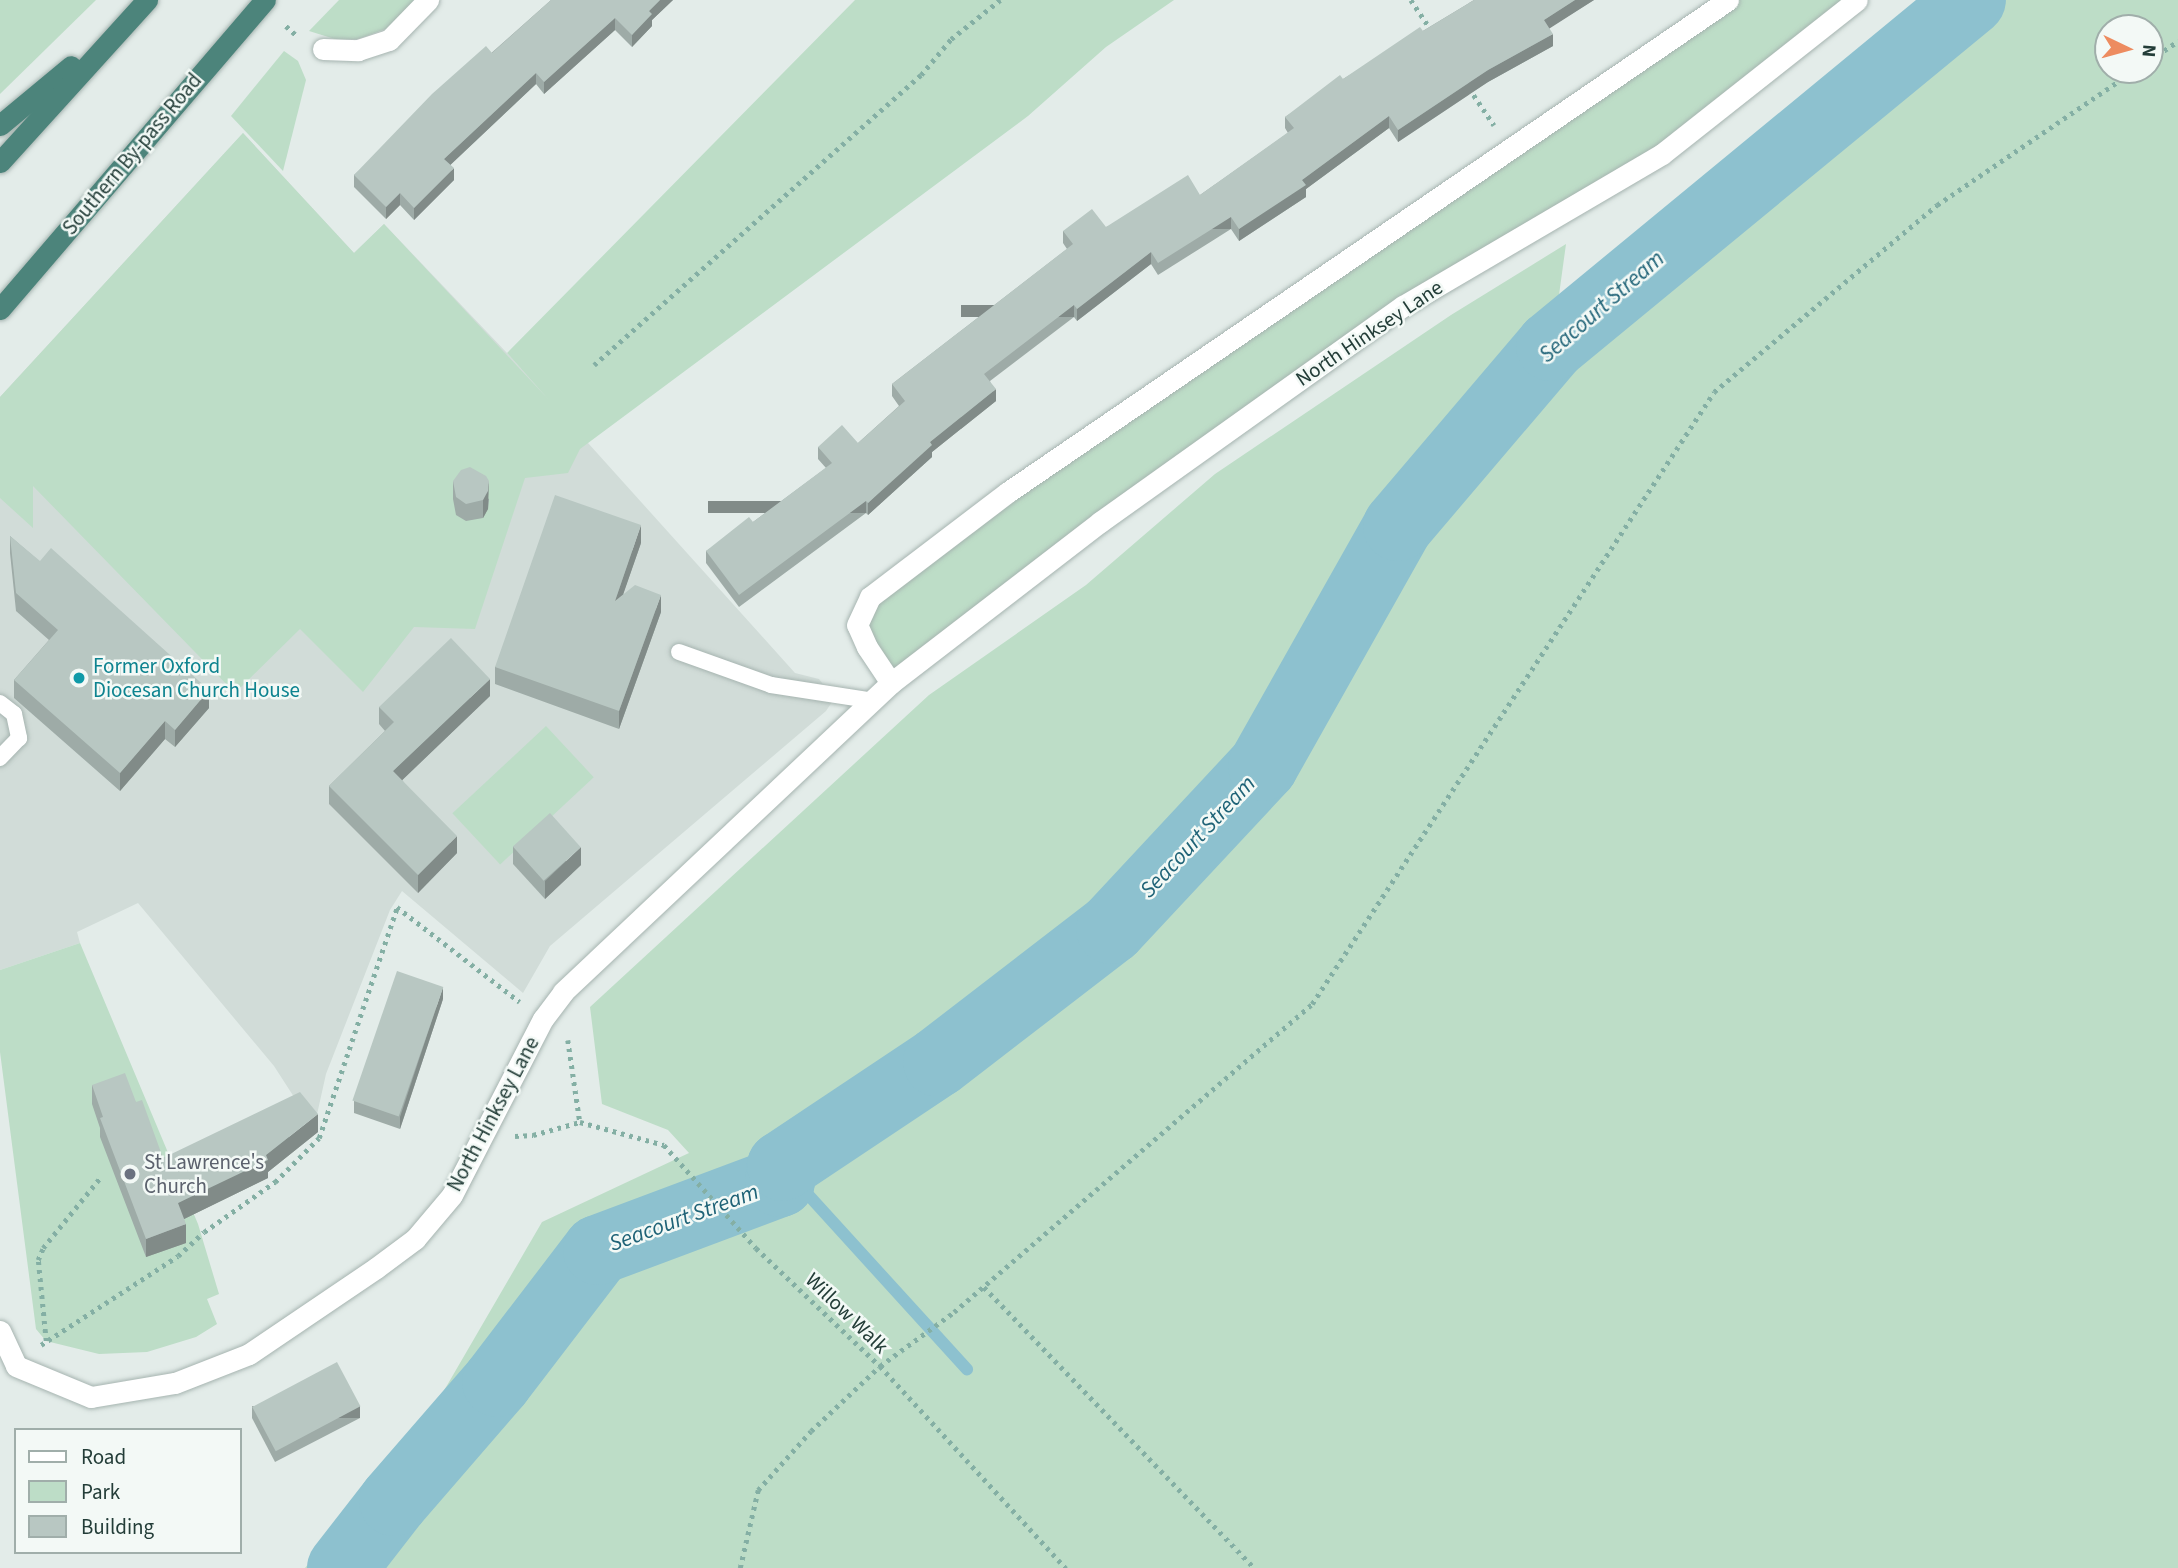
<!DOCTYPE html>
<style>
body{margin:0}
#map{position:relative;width:2178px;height:1568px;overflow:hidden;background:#e3ece9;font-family:"Source Sans 3",sans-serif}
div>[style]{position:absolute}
.built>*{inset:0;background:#d1dcd8}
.green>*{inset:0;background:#bdddc7;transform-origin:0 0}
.stream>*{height:12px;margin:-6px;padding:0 6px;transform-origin:6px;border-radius:6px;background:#8dc1cf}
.river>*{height:70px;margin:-35px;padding:0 35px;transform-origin:35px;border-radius:35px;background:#8dc1cf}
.path>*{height:4.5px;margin-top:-2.25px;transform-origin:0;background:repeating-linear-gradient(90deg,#84afa4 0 3.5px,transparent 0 8.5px)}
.roads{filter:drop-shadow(0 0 2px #a6b4b0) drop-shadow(0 0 2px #a6b4b0)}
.service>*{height:16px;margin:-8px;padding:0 8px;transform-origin:8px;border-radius:8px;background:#fff}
.minor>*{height:21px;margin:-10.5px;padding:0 10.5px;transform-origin:10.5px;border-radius:10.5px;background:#fff}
.trunk>*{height:21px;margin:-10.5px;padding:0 10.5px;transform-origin:10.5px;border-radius:10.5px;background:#4c847b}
.wall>*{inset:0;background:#9eaba7}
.shaded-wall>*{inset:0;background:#818b88;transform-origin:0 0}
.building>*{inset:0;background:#b8c7c2;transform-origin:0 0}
.dots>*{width:19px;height:19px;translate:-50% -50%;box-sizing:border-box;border:4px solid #f3f9f6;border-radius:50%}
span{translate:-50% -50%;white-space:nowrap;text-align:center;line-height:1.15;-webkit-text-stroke:5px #f3f9f6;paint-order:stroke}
.street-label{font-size:21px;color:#233d38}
.culture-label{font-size:21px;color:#0d838f}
.left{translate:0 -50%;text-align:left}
.worship-label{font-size:21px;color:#5b616d}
.water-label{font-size:23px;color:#1f6377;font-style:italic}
.legend{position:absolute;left:14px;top:1428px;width:228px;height:126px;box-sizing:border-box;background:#f3f9f6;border:2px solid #a0aeaa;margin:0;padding:9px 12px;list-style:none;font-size:21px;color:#233d38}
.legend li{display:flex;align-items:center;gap:14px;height:35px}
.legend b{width:35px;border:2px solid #a0aeaa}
.north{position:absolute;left:2094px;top:14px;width:70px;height:70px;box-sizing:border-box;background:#f3f9f6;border:2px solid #a0aeaa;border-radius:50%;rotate:95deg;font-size:19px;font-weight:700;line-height:28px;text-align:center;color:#233d38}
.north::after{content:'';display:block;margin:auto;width:24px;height:32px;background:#ed8c60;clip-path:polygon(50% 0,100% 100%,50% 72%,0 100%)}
</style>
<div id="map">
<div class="built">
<div style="clip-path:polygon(243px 133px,354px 253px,384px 224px,507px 353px,795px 673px,819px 679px,834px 699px,826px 711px,550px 946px,523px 993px,402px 891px,390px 910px,326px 1074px,314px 1128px,274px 1066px,138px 903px,77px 932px,80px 943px,0 970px,0 397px)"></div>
</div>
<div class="green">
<div style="clip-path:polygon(0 0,96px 0,0 94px)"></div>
<div style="clip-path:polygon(339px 0,418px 0,391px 27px,358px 39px,338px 40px,309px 31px)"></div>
<div style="clip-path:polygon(855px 0,1174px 0,1106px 47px,1028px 116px,580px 449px,568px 473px,525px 478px,475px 629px,414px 627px,363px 692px,300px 629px,235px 693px,33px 486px,33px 528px,0 498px,0 397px,243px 133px,354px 253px,384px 224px,548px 399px,507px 353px)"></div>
<div style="clip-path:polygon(1728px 0,1857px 0,1662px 154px,1403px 306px,891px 683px,867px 647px,870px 597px)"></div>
<div style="clip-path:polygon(evenodd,1976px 0,2178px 0,2178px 1568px,305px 1568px,442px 1394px,542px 1222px,689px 1153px,668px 1130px,602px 1104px,590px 1007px,929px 695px,1086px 585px,1215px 474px,1451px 315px,1566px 244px,1552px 346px,1976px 0,2108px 28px,2150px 28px,2150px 70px,2108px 70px,2108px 28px)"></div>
<div style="clip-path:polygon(284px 51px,298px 61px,306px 80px,283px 171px,231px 116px)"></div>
<div style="left:546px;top:726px;width:70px;height:128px;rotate:47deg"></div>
<div style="clip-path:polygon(80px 943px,198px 1224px,219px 1294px,207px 1299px,217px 1324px,196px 1337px,147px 1352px,99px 1354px,46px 1341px,36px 1329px,0 1052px,0 970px)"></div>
</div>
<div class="stream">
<div style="left:782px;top:1166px;width:275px;rotate:47.7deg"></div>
</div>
<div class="river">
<div style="left:342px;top:1568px;width:85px;rotate:-52.2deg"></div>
<div style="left:394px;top:1501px;width:157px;rotate:-49.1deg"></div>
<div style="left:497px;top:1382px;width:166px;rotate:-52.6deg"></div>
<div style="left:598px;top:1250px;width:194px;rotate:-20.5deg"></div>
<div style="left:780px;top:1182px;width:16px;rotate:-83deg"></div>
<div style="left:782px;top:1166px;width:187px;rotate:-33.7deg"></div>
<div style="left:938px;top:1062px;width:218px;rotate:-37.6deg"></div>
<div style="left:1111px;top:929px;width:223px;rotate:-47deg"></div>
<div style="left:1263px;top:766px;width:275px;rotate:-60.6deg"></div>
<div style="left:1398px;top:526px;width:236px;rotate:-49.6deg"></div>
<div style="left:1551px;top:346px;width:544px;rotate:-39.48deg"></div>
</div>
<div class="path">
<div style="left:1411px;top:0;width:37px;rotate:56deg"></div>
<div style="left:286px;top:26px;width:15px;rotate:42deg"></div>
<div style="left:2150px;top:60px;width:34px;rotate:-34deg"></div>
<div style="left:1469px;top:88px;width:45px;rotate:56deg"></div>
<div style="left:594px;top:365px;width:437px;rotate:-41.6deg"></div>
<div style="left:921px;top:75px;width:47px;rotate:-50.2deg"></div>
<div style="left:951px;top:39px;width:63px;rotate:-38.5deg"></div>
<div style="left:568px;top:1040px;width:83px;rotate:81.7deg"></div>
<div style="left:515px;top:1136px;width:18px;rotate:-3deg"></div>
<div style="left:533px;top:1135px;width:49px;rotate:-15.5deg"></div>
<div style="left:580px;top:1122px;width:87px;rotate:15.3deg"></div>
<div style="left:664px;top:1145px;width:138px;rotate:48.2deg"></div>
<div style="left:756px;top:1248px;width:171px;rotate:43.6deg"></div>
<div style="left:880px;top:1366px;width:275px;rotate:47.4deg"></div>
<div style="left:984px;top:1287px;width:390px;rotate:46.1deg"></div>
<div style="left:46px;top:1341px;width:81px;rotate:-95.6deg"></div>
<div style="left:38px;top:1260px;width:13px;rotate:-67deg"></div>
<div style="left:43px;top:1248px;width:89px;rotate:-50.9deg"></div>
<div style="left:41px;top:1345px;width:163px;rotate:-33deg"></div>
<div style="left:178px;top:1256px;width:35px;rotate:-43deg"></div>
<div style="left:204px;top:1232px;width:87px;rotate:-35.2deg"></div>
<div style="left:275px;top:1182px;width:62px;rotate:-45deg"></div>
<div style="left:319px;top:1138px;width:244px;rotate:-71.3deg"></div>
<div style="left:397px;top:907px;width:155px;rotate:37.7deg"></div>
<div style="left:740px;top:1568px;width:80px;rotate:-77deg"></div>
<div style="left:758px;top:1490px;width:79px;rotate:-48.1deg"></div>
<div style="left:811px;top:1431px;width:95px;rotate:-43.3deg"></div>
<div style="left:880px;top:1366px;width:92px;rotate:-36.1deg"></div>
<div style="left:954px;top:1312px;width:472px;rotate:-40.7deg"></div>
<div style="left:1312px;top:1004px;width:732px;rotate:-56.7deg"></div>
<div style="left:1714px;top:392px;width:291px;rotate:-40deg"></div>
<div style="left:1937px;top:205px;width:240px;rotate:-34.3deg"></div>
</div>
<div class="roads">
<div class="service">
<div style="left:679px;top:652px;width:98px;rotate:19.7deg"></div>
<div style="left:771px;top:685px;width:104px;rotate:8.8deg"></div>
<div style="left:0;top:703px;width:18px;rotate:38deg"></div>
<div style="left:14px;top:714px;width:25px;rotate:78deg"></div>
<div style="left:19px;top:738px;width:28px;rotate:134deg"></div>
</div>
<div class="minor">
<div style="left:323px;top:49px;width:35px;rotate:2deg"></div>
<div style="left:358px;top:50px;width:33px;rotate:-18deg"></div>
<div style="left:389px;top:40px;width:56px;rotate:-45.7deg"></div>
<div style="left:891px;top:683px;width:43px;rotate:-123.7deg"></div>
<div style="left:867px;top:647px;width:24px;rotate:-114deg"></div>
<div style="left:857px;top:625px;width:31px;rotate:-65deg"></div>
<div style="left:870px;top:597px;width:173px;rotate:-37.3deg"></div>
<div style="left:1008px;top:492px;width:872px;rotate:-34.35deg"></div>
<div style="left:0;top:1331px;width:38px;rotate:65deg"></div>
<div style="left:16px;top:1366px;width:81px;rotate:22.5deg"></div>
<div style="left:91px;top:1397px;width:85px;rotate:-9.5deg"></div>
<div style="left:175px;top:1383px;width:79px;rotate:-21.4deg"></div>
<div style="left:249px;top:1354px;width:153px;rotate:-34.1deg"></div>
<div style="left:376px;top:1268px;width:49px;rotate:-36.6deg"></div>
<div style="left:415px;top:1239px;width:57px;rotate:-49.9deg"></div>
<div style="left:452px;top:1195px;width:198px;rotate:-62.7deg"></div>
<div style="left:543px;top:1019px;width:34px;rotate:-53deg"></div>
<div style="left:563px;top:992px;width:451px;rotate:-43.3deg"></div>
<div style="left:891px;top:683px;width:264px;rotate:-37.6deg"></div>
<div style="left:1100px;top:522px;width:372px;rotate:-35.5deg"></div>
<div style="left:1403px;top:306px;width:300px;rotate:-30.4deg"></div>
<div style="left:1662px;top:154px;width:248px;rotate:-38.3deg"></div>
</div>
<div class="trunk">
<div style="left:0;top:125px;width:92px;rotate:-39.7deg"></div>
<div style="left:0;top:162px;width:219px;rotate:-47.8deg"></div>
<div style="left:0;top:309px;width:407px;rotate:-49.4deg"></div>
</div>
</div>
<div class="wall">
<div style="clip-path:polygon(551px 0,673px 0,652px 20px,652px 26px,632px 47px,615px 30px,544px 94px,536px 84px,450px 165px,454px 180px,414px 220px,400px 205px,386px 219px,354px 187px,354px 175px)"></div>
<div style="clip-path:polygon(1474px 0,1594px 0,1549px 28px,1553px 46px,1488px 82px,1398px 142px,1389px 128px,1306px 189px,1306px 197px,1239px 241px,1231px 229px,1158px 275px,1151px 264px,1077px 321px,1074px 317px,990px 381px,996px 401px,932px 452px,932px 457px,868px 515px,866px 513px,739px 607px,706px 563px,706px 551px,753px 522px,826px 468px,818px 459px,818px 447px,858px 443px,899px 406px,892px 396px,892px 384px,1067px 249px,1063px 243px,1063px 231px,1106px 227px,1200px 195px,1288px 133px,1285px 128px,1285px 117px,1343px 79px)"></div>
<div style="clip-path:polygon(453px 481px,489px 499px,488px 509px,483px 518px,466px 521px,456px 515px,453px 499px)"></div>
<div style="clip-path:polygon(10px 536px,209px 708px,175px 747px,165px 739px,120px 791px,14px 698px,14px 680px,49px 640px,16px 611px,10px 553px)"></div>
<div style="clip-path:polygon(641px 543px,623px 594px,661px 612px,619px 729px,495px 684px,495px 667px)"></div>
<div style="clip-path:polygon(490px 696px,402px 780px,457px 853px,418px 893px,329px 804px,329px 786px,385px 731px,379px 724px,379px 707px)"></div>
<div style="clip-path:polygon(513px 846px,581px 865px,545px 899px,513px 864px)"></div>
<div style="clip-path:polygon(443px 999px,400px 1129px,354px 1113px,354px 1101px)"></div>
<div style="clip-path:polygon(92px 1085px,136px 1102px,163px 1158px,318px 1132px,268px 1172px,268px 1178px,184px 1219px,186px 1243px,146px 1257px,100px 1137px,100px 1128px,92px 1104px)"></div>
<div style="clip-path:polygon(252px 1406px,360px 1418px,275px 1462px,252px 1418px)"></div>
</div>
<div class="shaded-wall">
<div style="clip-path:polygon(660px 0,673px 0,652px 20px,652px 26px,632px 47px,632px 35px,649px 11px)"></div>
<div style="clip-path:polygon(1575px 0,1594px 0,1544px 32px,1544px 20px)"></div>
<div style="clip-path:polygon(615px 18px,615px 30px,544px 94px,544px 82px)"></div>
<div style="clip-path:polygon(1553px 34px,1553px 46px,1488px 82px,1398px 142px,1398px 130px,1488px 70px)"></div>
<div style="clip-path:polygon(536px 73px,536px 84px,444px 171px,444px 159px)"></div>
<div style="clip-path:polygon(1389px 116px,1389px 128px,1306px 189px,1306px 197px,1239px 241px,1239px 229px,1302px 180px)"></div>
<div style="clip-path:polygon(454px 168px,454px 180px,414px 220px,414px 208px)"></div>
<div style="clip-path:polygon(400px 193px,400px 205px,386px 219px,386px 207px)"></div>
<div style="left:1231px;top:217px;width:12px;height:86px;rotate:90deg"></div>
<div style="clip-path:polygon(1151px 252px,1151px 264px,1077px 321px,1077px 309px)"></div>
<div style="left:1074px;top:305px;width:12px;height:113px;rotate:90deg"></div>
<div style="clip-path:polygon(996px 389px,996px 401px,932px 452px,932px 457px,868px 515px,868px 503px,930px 442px)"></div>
<div style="clip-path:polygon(489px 481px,488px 509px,483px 518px,483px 500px)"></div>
<div style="left:866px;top:501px;width:12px;height:158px;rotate:90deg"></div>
<div style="clip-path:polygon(641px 525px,641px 543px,615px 618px,615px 601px)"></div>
<div style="clip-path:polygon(661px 595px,661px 612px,619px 729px,619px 711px)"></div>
<div style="clip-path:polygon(490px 679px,490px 696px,393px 789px,393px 771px)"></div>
<div style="clip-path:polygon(209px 690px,209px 708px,175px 747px,175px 730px)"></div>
<div style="clip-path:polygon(165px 721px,165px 739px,120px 791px,120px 773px)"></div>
<div style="clip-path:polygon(457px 836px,457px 853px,418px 893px,418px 875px)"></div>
<div style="clip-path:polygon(581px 847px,581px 865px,545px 899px,545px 881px)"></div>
<div style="clip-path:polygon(443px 987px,443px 999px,400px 1129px,400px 1117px)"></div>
<div style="clip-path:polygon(318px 1114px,318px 1132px,268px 1172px,268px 1178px,178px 1222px,178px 1203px,266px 1155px)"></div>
<div style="clip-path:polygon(186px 1224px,186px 1243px,146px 1257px,146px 1239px)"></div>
<div style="left:360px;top:1406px;width:12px;height:96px;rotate:90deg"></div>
</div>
<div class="building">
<div style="clip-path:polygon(551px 0,660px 0,649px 11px,652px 14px,632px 35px,615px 18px,544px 82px,536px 73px,444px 159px,454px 168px,414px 208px,400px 193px,386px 207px,354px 175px,432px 94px,486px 46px,492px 53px)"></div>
<div style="clip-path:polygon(1474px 0,1575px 0,1544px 20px,1553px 34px,1488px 70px,1398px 130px,1389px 116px,1302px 180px,1306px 185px,1239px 229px,1231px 217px,1158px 263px,1151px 252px,1077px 309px,1074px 305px,984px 374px,996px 389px,930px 442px,932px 445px,868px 503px,866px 501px,739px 595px,706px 551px,749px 517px,753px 522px,832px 463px,818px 447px,842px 425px,858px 443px,905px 401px,892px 384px,1073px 244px,1063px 231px,1092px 209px,1106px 227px,1188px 175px,1200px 195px,1294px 128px,1285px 117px,1340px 75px,1343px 79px,1420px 27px,1423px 31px)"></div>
<div style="clip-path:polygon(470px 467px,486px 476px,489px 481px,488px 491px,483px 500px,466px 504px,456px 497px,453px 481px,461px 470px)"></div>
<div style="clip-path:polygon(555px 495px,641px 525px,615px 601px,635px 585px,661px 595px,619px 711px,495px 667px)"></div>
<div style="clip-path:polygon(10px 536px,40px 561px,51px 548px,209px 690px,175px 730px,165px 721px,120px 773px,14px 680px,58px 630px,16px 593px)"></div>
<div style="clip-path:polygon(451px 638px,490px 679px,393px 771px,457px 836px,418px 875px,329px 786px,394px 722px,379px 707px)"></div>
<div style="left:550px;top:813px;width:46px;height:50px;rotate:48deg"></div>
<div style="left:397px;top:971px;width:49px;height:137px;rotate:19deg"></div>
<div style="clip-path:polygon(125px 1073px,136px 1102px,142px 1100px,163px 1158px,300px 1092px,318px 1114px,266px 1155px,268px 1160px,178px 1203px,186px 1224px,146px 1239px,100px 1118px,103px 1117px,92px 1085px)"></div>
<div style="left:337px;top:1362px;width:50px;height:96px;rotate:62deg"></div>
</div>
<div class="dots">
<div style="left:79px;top:678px;background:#0f9aa8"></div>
<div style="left:130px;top:1174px;background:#6b7280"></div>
</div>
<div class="street-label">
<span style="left:132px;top:154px;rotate:-50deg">Southern By-pass Road</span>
<span style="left:1369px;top:333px;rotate:-34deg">North Hinksey Lane</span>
<span style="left:493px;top:1114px;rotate:-62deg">North Hinksey Lane</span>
<span style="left:847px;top:1313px;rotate:44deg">Willow Walk</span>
</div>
<div class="culture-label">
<span class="left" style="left:93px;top:678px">Former Oxford<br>Diocesan Church House</span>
</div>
<div class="worship-label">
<span class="left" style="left:144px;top:1174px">St Lawrence's<br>Church</span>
</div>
<div class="water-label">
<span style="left:1602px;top:307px;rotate:-41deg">Seacourt Stream</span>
<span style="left:1198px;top:837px;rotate:-47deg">Seacourt Stream</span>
<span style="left:684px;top:1218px;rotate:-20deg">Seacourt Stream</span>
</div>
<ul class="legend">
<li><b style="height:9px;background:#fff"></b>Road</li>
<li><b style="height:19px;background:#bdddc7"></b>Park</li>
<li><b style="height:19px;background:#b8c7c2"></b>Building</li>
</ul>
<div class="north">N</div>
</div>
